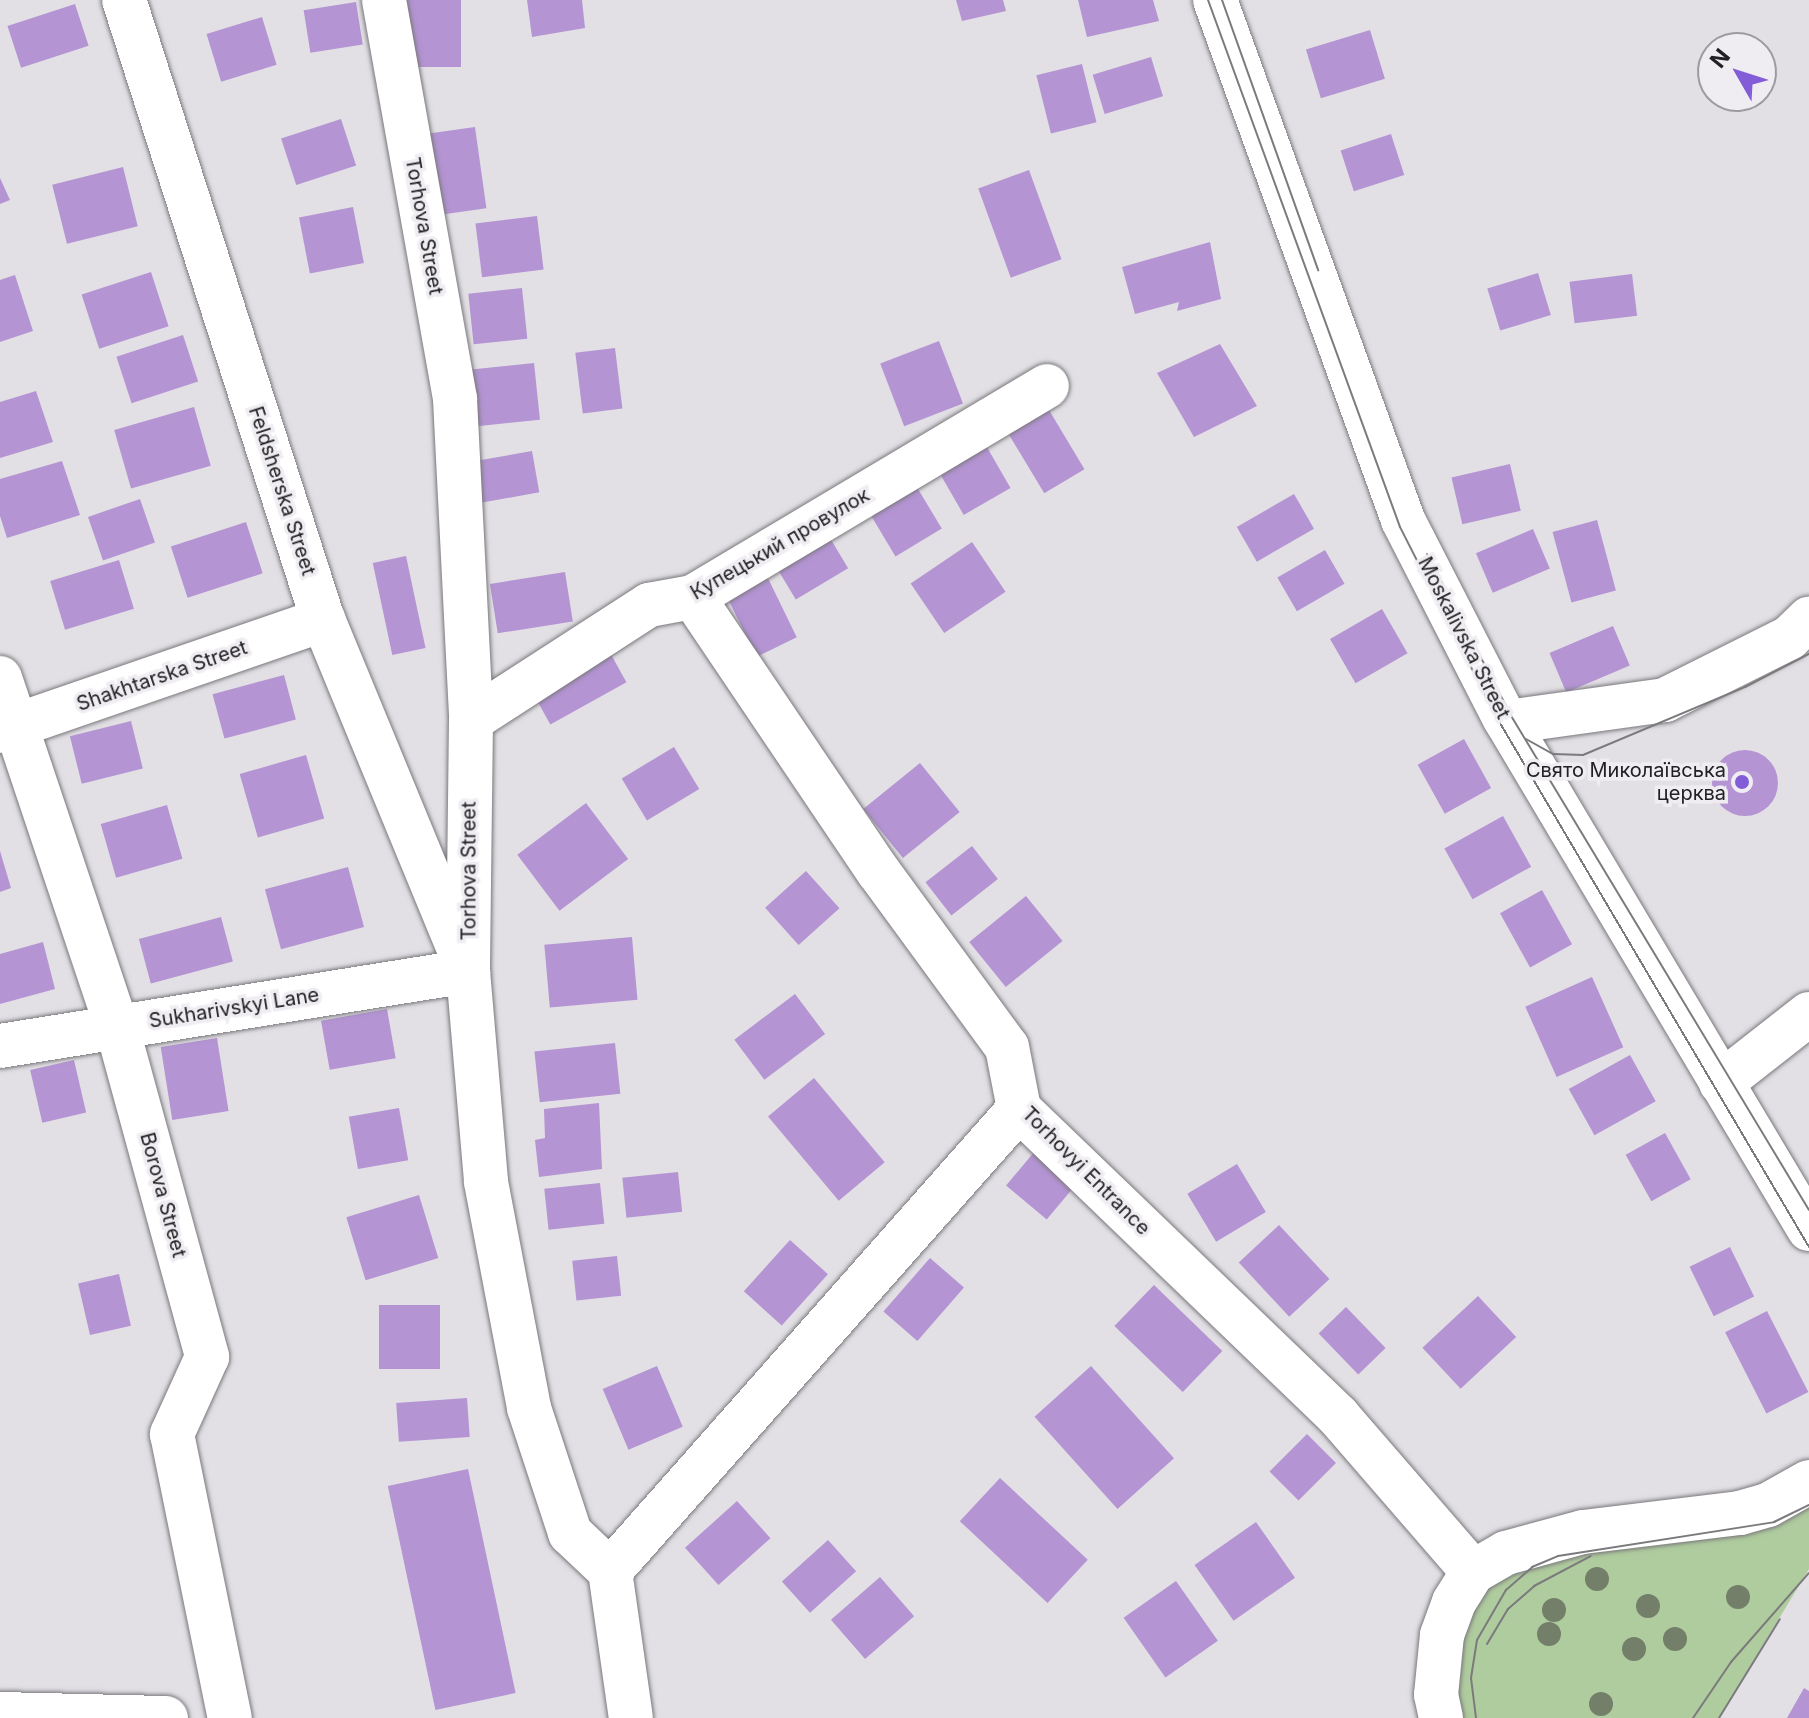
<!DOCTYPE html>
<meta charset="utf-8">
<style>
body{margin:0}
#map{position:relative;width:1809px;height:1718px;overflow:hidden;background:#e2e0e5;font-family:Inter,sans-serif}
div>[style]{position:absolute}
.green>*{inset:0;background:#afcc9e}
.building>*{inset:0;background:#b494d3;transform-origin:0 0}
.round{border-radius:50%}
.roads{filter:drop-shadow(0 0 2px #7a787c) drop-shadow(0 0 2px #7a787c)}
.minor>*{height:44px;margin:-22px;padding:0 22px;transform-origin:22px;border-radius:22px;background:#fff}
.tram>*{height:2px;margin:-1px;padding:0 1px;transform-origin:1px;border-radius:1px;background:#7b7a7d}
.trees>*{width:24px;height:24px;margin:-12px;border-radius:50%;background:#737f69}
.dots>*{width:22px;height:22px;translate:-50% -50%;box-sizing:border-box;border:4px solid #f0edf2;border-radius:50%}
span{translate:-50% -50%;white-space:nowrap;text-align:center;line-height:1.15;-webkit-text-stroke:7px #f0edf2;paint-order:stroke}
.street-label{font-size:20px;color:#212022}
.poi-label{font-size:20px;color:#212022}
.right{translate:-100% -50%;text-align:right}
.north{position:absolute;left:1697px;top:32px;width:80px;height:80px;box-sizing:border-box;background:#f0edf2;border:2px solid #9d9b9f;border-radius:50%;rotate:309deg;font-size:22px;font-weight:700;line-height:32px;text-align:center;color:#212022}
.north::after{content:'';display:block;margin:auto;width:28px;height:36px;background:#825dd7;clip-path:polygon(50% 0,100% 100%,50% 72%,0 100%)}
</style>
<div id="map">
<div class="green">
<div style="clip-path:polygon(1809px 1482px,1809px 1569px,1719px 1718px,1441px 1718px,1470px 1576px)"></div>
</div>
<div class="building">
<div style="left:405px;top:0;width:56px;height:67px"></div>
<div style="clip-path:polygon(527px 0,582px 0,585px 28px,532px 37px)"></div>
<div style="clip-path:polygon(956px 0,1003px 0,1006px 11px,962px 21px)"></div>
<div style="clip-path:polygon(1078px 0,1153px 0,1159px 21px,1087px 37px)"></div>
<div style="left:356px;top:2px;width:43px;height:53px;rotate:81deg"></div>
<div style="left:75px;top:4px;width:44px;height:71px;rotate:72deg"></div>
<div style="left:262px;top:17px;width:50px;height:58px;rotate:73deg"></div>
<div style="left:1370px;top:30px;width:51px;height:67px;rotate:73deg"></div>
<div style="left:1151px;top:57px;width:41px;height:61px;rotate:73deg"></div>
<div style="left:1082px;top:64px;width:60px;height:47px;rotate:76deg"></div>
<div style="left:341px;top:119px;width:49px;height:63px;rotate:72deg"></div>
<div style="left:475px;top:127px;width:82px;height:52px;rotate:82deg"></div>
<div style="left:1391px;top:134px;width:43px;height:53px;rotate:72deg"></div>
<div style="left:123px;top:167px;width:61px;height:73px;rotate:76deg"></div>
<div style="left:1029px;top:170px;width:95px;height:54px;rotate:70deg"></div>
<div style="clip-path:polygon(0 178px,10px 200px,0 204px)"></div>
<div style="left:353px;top:207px;width:57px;height:55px;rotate:79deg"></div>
<div style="left:537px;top:216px;width:54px;height:62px;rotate:83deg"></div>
<div style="clip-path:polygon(1210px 242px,1221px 299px,1177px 311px,1179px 302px,1135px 314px,1122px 267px)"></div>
<div style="left:151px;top:272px;width:57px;height:73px;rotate:72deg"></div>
<div style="left:1538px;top:273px;width:44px;height:53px;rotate:73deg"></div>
<div style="left:1632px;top:274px;width:42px;height:63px;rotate:83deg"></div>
<div style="clip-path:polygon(15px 275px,33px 331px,0 342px,0 280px)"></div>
<div style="left:522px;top:288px;width:51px;height:54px;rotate:84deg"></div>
<div style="left:183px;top:335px;width:49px;height:70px;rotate:72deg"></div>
<div style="left:939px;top:341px;width:67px;height:63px;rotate:69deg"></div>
<div style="clip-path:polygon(1220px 344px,1257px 406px,1194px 437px,1157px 373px)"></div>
<div style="left:615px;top:348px;width:61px;height:40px;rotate:83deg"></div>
<div style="left:534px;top:363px;width:57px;height:63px;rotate:84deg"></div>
<div style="clip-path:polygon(36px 391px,53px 442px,0 458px,0 402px)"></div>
<div style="left:194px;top:407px;width:61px;height:83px;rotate:74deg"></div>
<div style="left:1049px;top:410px;width:69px;height:47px;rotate:59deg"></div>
<div style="left:984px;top:442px;width:53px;height:54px;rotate:60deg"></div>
<div style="left:532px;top:451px;width:42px;height:62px;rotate:80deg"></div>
<div style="clip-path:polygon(62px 461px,80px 515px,7px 538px,0 516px,0 479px)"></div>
<div style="left:1510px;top:464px;width:48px;height:60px;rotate:77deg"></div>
<div style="left:915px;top:484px;width:52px;height:54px;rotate:59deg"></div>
<div style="left:1294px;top:494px;width:40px;height:66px;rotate:60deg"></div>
<div style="left:140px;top:499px;width:46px;height:55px;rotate:71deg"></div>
<div style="left:1597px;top:520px;width:73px;height:46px;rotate:75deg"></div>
<div style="left:246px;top:522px;width:54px;height:79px;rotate:72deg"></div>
<div style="left:1533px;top:529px;width:43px;height:62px;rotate:67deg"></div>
<div style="left:827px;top:533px;width:41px;height:61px;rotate:59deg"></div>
<div style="left:972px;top:542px;width:60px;height:74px;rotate:56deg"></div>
<div style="left:1325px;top:550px;width:39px;height:55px;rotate:60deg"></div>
<div style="left:406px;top:556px;width:94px;height:34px;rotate:78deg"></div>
<div style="left:119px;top:560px;width:51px;height:72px;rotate:73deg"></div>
<div style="left:763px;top:568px;width:77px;height:45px;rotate:64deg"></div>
<div style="left:565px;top:572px;width:50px;height:76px;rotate:81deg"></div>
<div style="left:1382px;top:609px;width:51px;height:60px;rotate:60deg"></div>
<div style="left:1613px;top:626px;width:43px;height:69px;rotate:67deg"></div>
<div style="left:608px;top:649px;width:38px;height:87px;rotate:61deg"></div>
<div style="left:284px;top:675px;width:46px;height:74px;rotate:75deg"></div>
<div style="left:131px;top:721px;width:49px;height:63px;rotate:76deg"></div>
<div style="left:1464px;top:739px;width:56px;height:53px;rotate:61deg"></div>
<div style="left:674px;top:747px;width:49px;height:61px;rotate:59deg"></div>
<div class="round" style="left:1712px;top:750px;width:66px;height:66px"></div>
<div style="left:306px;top:755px;width:66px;height:69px;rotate:74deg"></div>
<div style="left:920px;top:763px;width:63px;height:73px;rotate:51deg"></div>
<div style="left:586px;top:803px;width:70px;height:86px;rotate:53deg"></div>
<div style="left:167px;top:805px;width:56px;height:69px;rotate:74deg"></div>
<div style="left:1503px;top:816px;width:58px;height:67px;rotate:61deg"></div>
<div style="left:972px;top:846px;width:42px;height:59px;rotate:52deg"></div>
<div style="clip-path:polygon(0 851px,11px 888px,0 892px)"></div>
<div style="left:348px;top:867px;width:62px;height:86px;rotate:75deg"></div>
<div style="left:806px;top:871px;width:50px;height:55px;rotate:48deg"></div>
<div style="left:1542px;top:890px;width:62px;height:48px;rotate:61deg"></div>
<div style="left:1026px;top:896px;width:58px;height:73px;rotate:51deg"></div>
<div style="left:221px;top:917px;width:46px;height:85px;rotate:75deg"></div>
<div style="left:632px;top:937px;width:63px;height:88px;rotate:85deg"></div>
<div style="clip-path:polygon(43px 942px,55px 989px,0 1004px,0 954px)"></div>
<div style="left:1592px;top:977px;width:77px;height:73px;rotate:66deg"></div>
<div style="left:795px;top:994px;width:50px;height:76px;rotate:53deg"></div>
<div style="left:387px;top:1009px;width:50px;height:67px;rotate:80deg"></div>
<div style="left:217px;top:1038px;width:74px;height:57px;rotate:81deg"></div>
<div style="left:615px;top:1043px;width:51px;height:81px;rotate:84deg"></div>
<div style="left:1630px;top:1055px;width:53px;height:70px;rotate:61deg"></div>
<div style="left:74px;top:1060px;width:54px;height:45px;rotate:77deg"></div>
<div style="left:814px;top:1078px;width:110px;height:60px;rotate:50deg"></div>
<div style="clip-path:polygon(599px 1103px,602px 1169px,539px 1177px,535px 1140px,545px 1138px,544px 1109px)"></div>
<div style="left:399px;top:1108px;width:53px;height:51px;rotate:80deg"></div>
<div style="left:1665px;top:1133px;width:53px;height:45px;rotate:61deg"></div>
<div style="left:1035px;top:1151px;width:53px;height:45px;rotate:40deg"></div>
<div style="left:1237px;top:1164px;width:56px;height:58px;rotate:59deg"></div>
<div style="left:678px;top:1172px;width:40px;height:56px;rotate:84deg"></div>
<div style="left:600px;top:1183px;width:41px;height:56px;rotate:84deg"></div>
<div style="left:419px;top:1195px;width:66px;height:76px;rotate:73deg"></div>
<div style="left:1279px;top:1225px;width:74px;height:55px;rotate:47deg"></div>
<div style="left:790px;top:1240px;width:51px;height:69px;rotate:42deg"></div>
<div style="left:1730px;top:1247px;width:55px;height:45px;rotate:64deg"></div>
<div style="left:617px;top:1256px;width:40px;height:45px;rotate:84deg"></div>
<div style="left:930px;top:1258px;width:45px;height:71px;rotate:41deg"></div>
<div style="left:119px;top:1274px;width:53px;height:42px;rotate:77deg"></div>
<div style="left:1154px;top:1285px;width:95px;height:57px;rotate:44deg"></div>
<div style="left:1478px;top:1296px;width:56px;height:76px;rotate:47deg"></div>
<div style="left:379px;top:1305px;width:61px;height:64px"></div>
<div style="left:1346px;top:1307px;width:57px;height:38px;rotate:46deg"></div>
<div style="left:1767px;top:1311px;width:91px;height:47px;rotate:63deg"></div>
<div style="left:657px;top:1366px;width:66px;height:59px;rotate:67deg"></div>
<div style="left:1091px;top:1366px;width:124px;height:76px;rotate:48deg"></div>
<div style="left:467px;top:1398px;width:39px;height:71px;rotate:86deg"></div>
<div style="left:1307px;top:1434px;width:41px;height:53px;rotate:45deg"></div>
<div style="left:468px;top:1469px;width:229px;height:82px;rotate:78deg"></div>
<div style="left:1000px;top:1478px;width:120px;height:59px;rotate:43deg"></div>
<div style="left:737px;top:1501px;width:50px;height:70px;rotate:48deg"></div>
<div style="left:1256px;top:1522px;width:68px;height:75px;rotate:55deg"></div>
<div style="left:828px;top:1540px;width:42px;height:62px;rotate:48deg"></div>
<div style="left:880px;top:1577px;width:52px;height:65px;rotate:49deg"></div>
<div style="left:1176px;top:1581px;width:73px;height:64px;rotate:55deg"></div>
<div style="clip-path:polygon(1804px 1688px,1809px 1691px,1809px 1718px,1787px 1718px)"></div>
</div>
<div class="roads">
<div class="minor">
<div style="left:384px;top:0;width:405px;rotate:79.9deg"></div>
<div style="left:455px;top:399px;width:321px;rotate:87.1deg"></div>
<div style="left:471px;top:720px;width:251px;rotate:90.7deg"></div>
<div style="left:468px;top:971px;width:212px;rotate:85.1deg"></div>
<div style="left:486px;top:1182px;width:230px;rotate:79.2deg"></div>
<div style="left:529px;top:1408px;width:132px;rotate:71.8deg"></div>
<div style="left:570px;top:1533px;width:55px;rotate:43.5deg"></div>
<div style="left:610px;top:1571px;width:148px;rotate:81.9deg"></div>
<div style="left:1215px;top:0;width:553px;rotate:70.12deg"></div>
<div style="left:1403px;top:520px;width:221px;rotate:62.9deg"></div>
<div style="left:1504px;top:717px;width:596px;rotate:59.22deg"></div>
<div style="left:693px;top:597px;width:331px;rotate:56deg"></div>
<div style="left:878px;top:871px;width:218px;rotate:53.8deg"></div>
<div style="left:1007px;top:1047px;width:63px;rotate:79deg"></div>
<div style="left:1019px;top:1109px;width:443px;rotate:43.9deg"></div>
<div style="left:1338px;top:1416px;width:206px;rotate:49.1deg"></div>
<div style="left:0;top:678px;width:368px;rotate:71.5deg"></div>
<div style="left:117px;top:1027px;width:342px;rotate:74.7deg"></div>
<div style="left:207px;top:1357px;width:85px;rotate:114.4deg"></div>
<div style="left:172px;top:1434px;width:290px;rotate:78.5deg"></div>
<div style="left:471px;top:720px;width:212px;rotate:-32.9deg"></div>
<div style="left:649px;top:605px;width:45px;rotate:-10.3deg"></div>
<div style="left:693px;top:597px;width:412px;rotate:-30.8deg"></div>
<div style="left:1507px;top:722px;width:160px;rotate:-7.9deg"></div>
<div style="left:1665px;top:700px;width:139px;rotate:-26.6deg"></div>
<div style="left:1789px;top:638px;width:28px;rotate:-44deg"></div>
<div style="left:0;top:731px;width:342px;rotate:-19deg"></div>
<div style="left:0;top:1046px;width:474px;rotate:-9.1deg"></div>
<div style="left:468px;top:971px;width:380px;rotate:-112.4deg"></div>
<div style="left:323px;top:620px;width:651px;rotate:-107.79deg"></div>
<div style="left:1721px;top:1083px;width:112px;rotate:-38.1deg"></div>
<div style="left:610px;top:1571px;width:617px;rotate:-48.48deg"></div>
<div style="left:0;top:1714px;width:166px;rotate:1.4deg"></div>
<div style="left:1441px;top:1718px;width:24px;rotate:-102deg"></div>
<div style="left:1436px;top:1695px;width:60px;rotate:-84.3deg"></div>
<div style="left:1442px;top:1635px;width:35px;rotate:-70deg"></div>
<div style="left:1454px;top:1602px;width:36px;rotate:-58deg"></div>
<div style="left:1473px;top:1572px;width:38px;rotate:-30deg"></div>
<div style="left:1506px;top:1553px;width:80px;rotate:-15.3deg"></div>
<div style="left:1583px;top:1532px;width:158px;rotate:-6.9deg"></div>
<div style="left:1740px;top:1513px;width:29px;rotate:-16deg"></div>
<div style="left:1768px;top:1505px;width:47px;rotate:-29.3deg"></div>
</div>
</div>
<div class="tram">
<div style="left:1208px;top:0;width:561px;rotate:69.98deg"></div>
<div style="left:1400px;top:527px;width:214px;rotate:63.1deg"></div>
<div style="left:1497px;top:718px;width:614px;rotate:59.47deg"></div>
<div style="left:1222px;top:0;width:287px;rotate:70.4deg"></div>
<div style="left:1427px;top:554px;width:186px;rotate:62.5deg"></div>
<div style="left:1513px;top:719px;width:573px;rotate:58.92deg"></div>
<div style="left:1526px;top:739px;width:31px;rotate:29deg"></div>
<div style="left:1553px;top:754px;width:30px;rotate:2deg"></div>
<div style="left:1583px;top:755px;width:176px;rotate:-22.8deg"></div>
<div style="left:1745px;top:687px;width:72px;rotate:-27.3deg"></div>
<div style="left:1487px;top:1644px;width:41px;rotate:-59deg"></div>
<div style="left:1508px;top:1609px;width:35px;rotate:-41deg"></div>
<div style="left:1534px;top:1586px;width:64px;rotate:-27.8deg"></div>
<div style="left:1476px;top:1718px;width:40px;rotate:-97.1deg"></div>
<div style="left:1471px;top:1678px;width:38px;rotate:-81deg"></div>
<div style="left:1477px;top:1640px;width:58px;rotate:-59.9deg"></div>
<div style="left:1506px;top:1590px;width:35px;rotate:-41deg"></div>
<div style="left:1532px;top:1567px;width:28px;rotate:-23deg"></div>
<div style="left:1558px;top:1556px;width:219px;rotate:-8.9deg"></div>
<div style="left:1774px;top:1522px;width:39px;rotate:-26deg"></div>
<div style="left:1693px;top:1718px;width:68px;rotate:-55.8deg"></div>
<div style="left:1731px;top:1662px;width:118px;rotate:-48.8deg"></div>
<div style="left:1719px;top:1718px;width:116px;rotate:-58.4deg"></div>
</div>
<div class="trees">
<div style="left:1597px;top:1579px"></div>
<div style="left:1738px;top:1597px"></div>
<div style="left:1648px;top:1606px"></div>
<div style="left:1554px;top:1610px"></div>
<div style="left:1549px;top:1634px"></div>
<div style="left:1675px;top:1639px"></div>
<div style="left:1634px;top:1649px"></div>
<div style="left:1601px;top:1704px"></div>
</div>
<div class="dots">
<div style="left:1742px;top:782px;background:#825dd7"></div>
</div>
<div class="street-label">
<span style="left:424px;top:226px;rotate:80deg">Torhova Street</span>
<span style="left:282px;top:491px;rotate:72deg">Feldsherska Street</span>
<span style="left:780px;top:544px;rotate:-30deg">Купецький провулок</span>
<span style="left:1464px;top:638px;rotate:63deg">Moskalivska Street</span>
<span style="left:162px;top:676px;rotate:-19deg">Shakhtarska Street</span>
<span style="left:469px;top:871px;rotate:-90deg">Torhova Street</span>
<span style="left:234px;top:1008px;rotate:-9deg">Sukharivskyi Lane</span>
<span style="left:1086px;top:1171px;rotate:45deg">Torhovyi Entrance</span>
<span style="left:163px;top:1195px;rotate:75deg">Borova Street</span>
</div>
<div class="poi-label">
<span class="right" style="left:1726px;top:782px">Свято Миколаївська<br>церква</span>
</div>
<div class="north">N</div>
</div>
